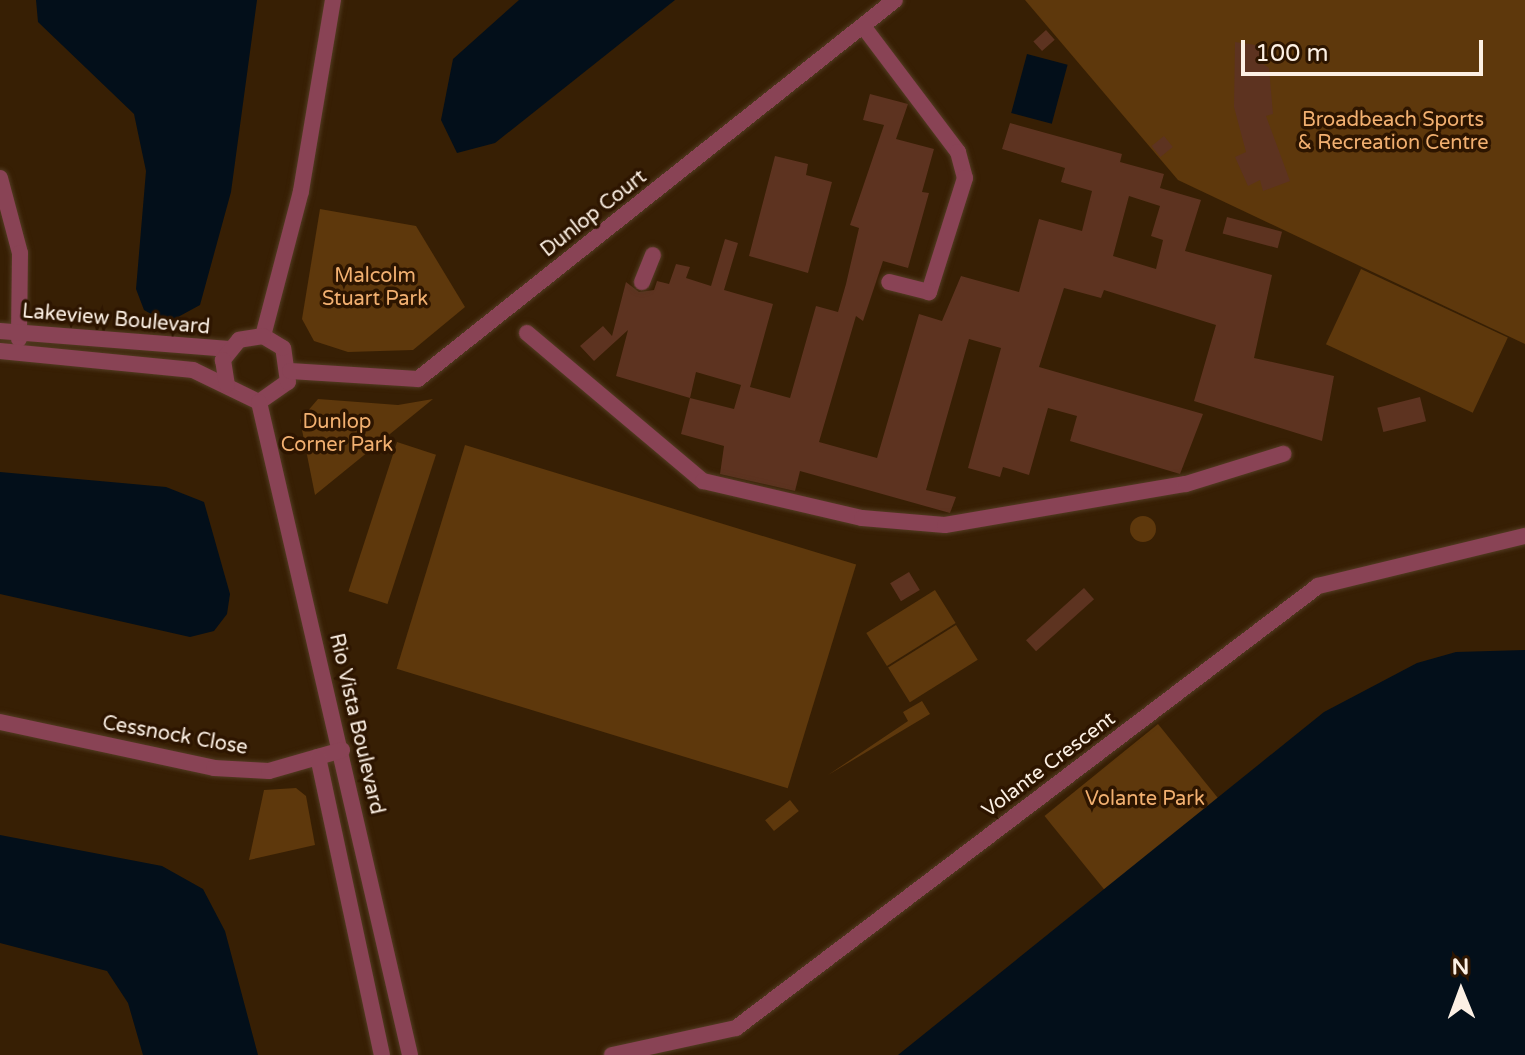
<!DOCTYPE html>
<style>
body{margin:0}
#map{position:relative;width:1525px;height:1055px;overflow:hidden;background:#371f04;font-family:"Varela Round",sans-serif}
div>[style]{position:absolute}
.green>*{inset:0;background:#5e380c;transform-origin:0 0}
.round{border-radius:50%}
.water>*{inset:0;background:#030f1a;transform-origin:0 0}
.building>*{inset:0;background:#5d3320;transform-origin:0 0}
.roads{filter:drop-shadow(0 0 2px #533c23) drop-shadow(0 0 2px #533c23)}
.minor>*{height:16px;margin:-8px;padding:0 8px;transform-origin:8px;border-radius:8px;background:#894355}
span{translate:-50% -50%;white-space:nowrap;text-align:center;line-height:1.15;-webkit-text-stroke:7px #2d1500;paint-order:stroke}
.park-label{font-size:20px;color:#f2b070}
.street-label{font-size:20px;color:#fcf0e4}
.north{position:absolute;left:1421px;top:951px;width:80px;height:80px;-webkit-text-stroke:6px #2d1500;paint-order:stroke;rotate:359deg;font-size:22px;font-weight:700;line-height:32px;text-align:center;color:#fcf0e4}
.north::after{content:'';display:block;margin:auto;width:28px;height:36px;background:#fcf0e4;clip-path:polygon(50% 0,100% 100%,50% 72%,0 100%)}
.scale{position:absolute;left:1241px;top:40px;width:242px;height:36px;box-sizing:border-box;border:4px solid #fcf0e4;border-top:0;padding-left:10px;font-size:24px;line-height:28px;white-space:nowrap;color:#fcf0e4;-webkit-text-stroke:6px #2d1500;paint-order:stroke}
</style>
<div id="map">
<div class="green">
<div style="clip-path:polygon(1025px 0,1525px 0,1525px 344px,1178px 180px)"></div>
<div style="clip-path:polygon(320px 209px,416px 226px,465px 307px,413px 350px,348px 352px,314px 341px,302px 319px)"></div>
<div style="left:1361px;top:269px;width:162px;height:83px;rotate:25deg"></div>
<div style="clip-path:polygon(318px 399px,398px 405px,433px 399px,315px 495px,300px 420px)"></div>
<div style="left:397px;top:442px;width:41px;height:157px;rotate:18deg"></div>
<div style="left:465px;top:445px;width:409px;height:234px;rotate:17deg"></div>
<div class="round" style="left:1130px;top:516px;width:26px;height:26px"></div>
<div style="left:935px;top:590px;width:39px;height:81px;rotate:58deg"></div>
<div style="left:956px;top:625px;width:41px;height:80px;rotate:58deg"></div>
<div style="clip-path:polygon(922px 701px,930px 714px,828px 775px,908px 721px,903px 712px)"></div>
<div style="left:1158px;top:724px;width:100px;height:146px;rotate:51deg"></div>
<div style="clip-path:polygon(296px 788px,306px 796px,315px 845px,249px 860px,264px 790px)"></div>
<div style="left:790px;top:800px;width:14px;height:32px;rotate:51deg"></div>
</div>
<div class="water">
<div style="clip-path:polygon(36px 0,257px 0,231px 192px,200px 305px,167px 323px,144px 310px,136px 289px,146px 171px,134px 114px,38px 22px)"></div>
<div style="clip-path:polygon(519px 0,675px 0,495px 143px,457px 153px,441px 120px,453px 59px)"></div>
<div style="left:1027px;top:54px;width:42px;height:61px;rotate:15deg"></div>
<div style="clip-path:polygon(0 472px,166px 487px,204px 502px,230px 594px,227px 614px,214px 631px,190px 637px,0 594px)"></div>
<div style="clip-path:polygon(1525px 650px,1525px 1055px,898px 1055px,1324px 712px,1417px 663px,1456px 652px)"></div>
<div style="clip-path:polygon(0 835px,162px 866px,203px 889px,225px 931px,258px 1055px,143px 1055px,128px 1003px,107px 971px,0 943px)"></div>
</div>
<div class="building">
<div style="left:1046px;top:30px;width:13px;height:17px;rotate:48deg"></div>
<div style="clip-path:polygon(1235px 42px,1262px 46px,1259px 61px,1269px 68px,1273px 114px,1266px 116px,1290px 181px,1263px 191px,1260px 180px,1248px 186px,1235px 157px,1246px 152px,1234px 107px)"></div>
<div style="clip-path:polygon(evenodd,870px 94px,908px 104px,896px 139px,934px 149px,922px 192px,929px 193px,908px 268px,883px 261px,863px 321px,856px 316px,819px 442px,877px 458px,919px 314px,942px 321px,961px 276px,1019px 292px,1039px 219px,1082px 231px,1092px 191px,1061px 182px,1065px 168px,1002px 149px,1010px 123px,1122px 154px,1120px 162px,1164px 174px,1160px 188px,1201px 200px,1185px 251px,1272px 275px,1254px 358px,1334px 376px,1322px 441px,1194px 401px,1216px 325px,1104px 290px,1101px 298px,1064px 288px,1039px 367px,1203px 414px,1180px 474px,1070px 441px,1077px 416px,1048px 408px,1029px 475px,1003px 467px,1000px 477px,968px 468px,1001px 348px,969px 339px,926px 490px,956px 497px,950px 513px,800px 471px,795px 491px,720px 474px,724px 446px,681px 434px,690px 398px,616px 376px,628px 330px,594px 361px,580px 346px,603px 326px,612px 336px,626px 282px,639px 292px,654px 290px,657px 281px,669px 284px,676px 264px,690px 267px,686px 278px,711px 286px,725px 239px,738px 243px,724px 290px,773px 304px,750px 387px,790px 398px,816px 306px,838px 312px,846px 284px,859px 228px,850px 225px,884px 125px,863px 120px,870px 94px,1129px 196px,1160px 206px,1151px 236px,1163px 240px,1156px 269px,1113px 256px,1129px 196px,870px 94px,696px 372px,741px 385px,734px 409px,690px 398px,696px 372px)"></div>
<div style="left:1164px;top:136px;width:14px;height:16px;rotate:51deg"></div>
<div style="clip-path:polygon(775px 156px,808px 164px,806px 175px,832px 182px,808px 273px,749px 256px)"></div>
<div style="left:1227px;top:217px;width:57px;height:17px;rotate:15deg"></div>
<div style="left:1420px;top:397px;width:25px;height:44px;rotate:76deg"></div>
<div style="left:909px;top:572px;width:21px;height:22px;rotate:59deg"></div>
<div style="left:1084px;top:588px;width:15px;height:78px;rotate:48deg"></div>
</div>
<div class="roads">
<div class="minor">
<div style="left:863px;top:26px;width:158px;rotate:53deg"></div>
<div style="left:958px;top:152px;width:27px;rotate:75deg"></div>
<div style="left:965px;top:178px;width:120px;rotate:107.5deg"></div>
<div style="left:929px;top:292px;width:41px;rotate:-166deg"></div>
<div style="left:0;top:178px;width:78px;rotate:75.1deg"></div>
<div style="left:20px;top:253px;width:86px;rotate:90.7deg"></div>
<div style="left:642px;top:282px;width:29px;rotate:-68deg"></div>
<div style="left:0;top:331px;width:230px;rotate:4.5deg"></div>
<div style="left:527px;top:333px;width:230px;rotate:40.1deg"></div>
<div style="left:703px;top:481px;width:163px;rotate:13.1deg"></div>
<div style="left:862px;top:518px;width:83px;rotate:4.8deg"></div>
<div style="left:945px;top:525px;width:244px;rotate:-9.7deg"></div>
<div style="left:1186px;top:484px;width:102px;rotate:-17.2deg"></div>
<div style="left:263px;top:336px;width:150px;rotate:-75.3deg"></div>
<div style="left:301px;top:191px;width:194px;rotate:-80.5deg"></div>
<div style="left:0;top:351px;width:194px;rotate:5.6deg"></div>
<div style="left:193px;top:370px;width:73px;rotate:25.9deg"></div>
<div style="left:259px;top:402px;width:35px;rotate:-35deg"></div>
<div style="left:288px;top:382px;width:34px;rotate:-98deg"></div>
<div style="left:283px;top:348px;width:23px;rotate:-149deg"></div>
<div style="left:263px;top:336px;width:24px;rotate:171deg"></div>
<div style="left:239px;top:340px;width:26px;rotate:129deg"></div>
<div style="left:223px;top:360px;width:25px;rotate:81deg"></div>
<div style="left:290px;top:371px;width:128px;rotate:3.6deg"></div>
<div style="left:418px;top:379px;width:609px;rotate:-38.47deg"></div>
<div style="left:259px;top:402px;width:670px;rotate:76.98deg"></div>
<div style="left:0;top:722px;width:219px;rotate:12.1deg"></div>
<div style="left:214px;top:768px;width:55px;rotate:3.1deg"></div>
<div style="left:269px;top:771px;width:76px;rotate:-16deg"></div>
<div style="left:318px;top:757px;width:305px;rotate:77.9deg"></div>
<div style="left:612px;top:1055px;width:127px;rotate:-12.3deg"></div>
<div style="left:736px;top:1028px;width:731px;rotate:-37.21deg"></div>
<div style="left:1318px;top:586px;width:213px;rotate:-13.6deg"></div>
</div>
</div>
<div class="park-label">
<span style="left:1393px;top:132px">Broadbeach Sports<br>&amp; Recreation Centre</span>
<span style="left:375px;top:288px">Malcolm<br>Stuart Park</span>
<span style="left:337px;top:434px">Dunlop<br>Corner Park</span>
<span style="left:1145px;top:799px">Volante Park</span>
</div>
<div class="street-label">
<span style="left:594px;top:214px;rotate:-38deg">Dunlop Court</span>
<span style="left:116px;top:320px;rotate:5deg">Lakeview Boulevard</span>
<span style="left:356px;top:724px;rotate:77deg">Rio Vista Boulevard</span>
<span style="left:175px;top:736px;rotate:10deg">Cessnock Close</span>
<span style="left:1049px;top:765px;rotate:-37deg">Volante Crescent</span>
</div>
<div class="north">N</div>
<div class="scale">100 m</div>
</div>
